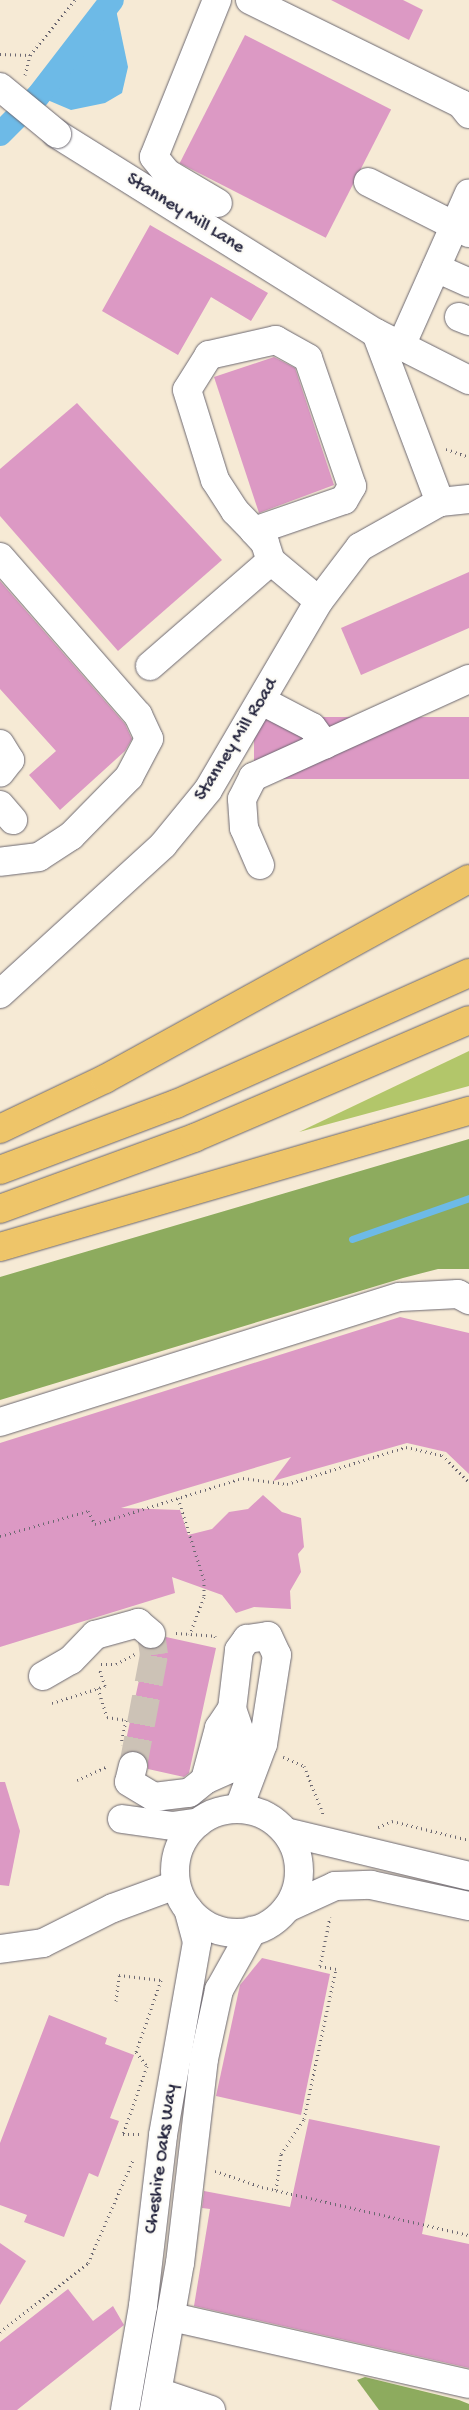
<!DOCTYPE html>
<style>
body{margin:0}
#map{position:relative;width:469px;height:2410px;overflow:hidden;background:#f6ead5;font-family:"Gochi Hand",sans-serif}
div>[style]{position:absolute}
.green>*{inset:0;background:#b2c66a}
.forest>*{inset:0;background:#8dab5e}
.water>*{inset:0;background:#6dbae7}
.stream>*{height:7px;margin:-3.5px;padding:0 3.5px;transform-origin:3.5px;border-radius:3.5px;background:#6dbae7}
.canal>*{height:24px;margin:-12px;padding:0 12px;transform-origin:12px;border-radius:12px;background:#6dbae7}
.building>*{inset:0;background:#dc99c4;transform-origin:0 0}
.minor-tunnel>*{height:28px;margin-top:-14px;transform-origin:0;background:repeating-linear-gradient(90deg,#ccc2b6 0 28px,transparent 0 42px)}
.path>*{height:3px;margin-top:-1.5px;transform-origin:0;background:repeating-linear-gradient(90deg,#6c6871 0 1px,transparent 0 5px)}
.roads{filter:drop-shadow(0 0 1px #6c6871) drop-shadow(0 0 1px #6c6871)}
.minor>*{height:28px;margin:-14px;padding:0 14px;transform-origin:14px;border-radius:14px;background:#fff}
.minor>.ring{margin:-14px;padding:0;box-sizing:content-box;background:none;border:28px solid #fff;border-radius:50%}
.highway>*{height:28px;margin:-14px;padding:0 14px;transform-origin:14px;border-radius:14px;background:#eec569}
.bridges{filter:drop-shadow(0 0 1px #6c6871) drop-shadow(0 0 1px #6c6871)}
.minor-bridge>*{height:28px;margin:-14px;padding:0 14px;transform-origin:14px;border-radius:14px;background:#fff}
span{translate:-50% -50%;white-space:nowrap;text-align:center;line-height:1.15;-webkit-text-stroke:5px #fdfcf7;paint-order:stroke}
.street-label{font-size:19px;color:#22223b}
</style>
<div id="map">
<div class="green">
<div style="clip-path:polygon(469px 1051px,469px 1086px,299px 1132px)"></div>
</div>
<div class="forest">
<div style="clip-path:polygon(469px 1139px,469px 1269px,438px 1269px,403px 1278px,0 1400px,0 1277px)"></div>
<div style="clip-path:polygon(365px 2377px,459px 2400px,469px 2404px,469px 2410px,379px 2410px,357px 2380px)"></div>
</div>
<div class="water">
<div style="clip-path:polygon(114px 0,128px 67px,122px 93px,105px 103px,71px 110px,38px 96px)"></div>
</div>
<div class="stream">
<div style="left:352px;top:1239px;width:124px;rotate:-19.3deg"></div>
</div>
<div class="canal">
<div style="left:0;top:134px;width:54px;rotate:-45deg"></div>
<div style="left:38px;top:96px;width:121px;rotate:-52.4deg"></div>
</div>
<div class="building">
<div style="clip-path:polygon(331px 0,403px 0,423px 10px,409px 40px)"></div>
<div style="left:245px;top:35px;width:164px;height:144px;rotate:27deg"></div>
<div style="clip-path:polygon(150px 225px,268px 293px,251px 321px,211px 297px,178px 355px,102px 311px)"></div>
<div style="clip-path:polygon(274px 357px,295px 368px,334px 485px,259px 513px,214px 377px)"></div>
<div style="clip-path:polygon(77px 403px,222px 560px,118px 651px,0 516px,0 469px)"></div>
<div style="clip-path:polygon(469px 572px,469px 628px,361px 675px,341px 628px)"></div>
<div style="clip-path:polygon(0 581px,125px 724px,132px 739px,125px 751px,60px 810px,29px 775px,56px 751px,0 689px)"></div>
<div style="left:469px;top:717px;width:62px;height:215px;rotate:90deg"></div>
<div style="clip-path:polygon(400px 1317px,469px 1333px,469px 1474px,446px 1452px,407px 1443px,273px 1481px,291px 1457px,121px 1508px,180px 1510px,188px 1535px,212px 1529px,229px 1512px,248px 1509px,263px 1495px,282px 1512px,301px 1518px,304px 1547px,298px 1554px,301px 1572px,290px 1591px,291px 1609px,254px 1607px,236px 1613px,222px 1595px,172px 1577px,175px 1593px,0 1647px,0 1443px)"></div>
<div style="clip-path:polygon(166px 1637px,216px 1648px,189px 1773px,184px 1777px,148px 1769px,148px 1761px,137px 1751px,123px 1754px,146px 1648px,157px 1648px)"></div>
<div style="clip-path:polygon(0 1782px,5px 1782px,20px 1831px,9px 1886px,0 1885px)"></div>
<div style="clip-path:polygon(262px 1958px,330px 1974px,301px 2115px,216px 2096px,240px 1985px)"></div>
<div style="clip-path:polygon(49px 2015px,107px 2038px,105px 2044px,134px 2055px,110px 2118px,119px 2121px,98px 2177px,89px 2173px,64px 2237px,24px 2222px,27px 2215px,0 2205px,0 2143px)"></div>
<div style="clip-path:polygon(309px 2119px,440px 2146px,422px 2234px,469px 2244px,469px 2368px,194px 2306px,210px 2209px,202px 2208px,204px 2191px,290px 2207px)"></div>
<div style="clip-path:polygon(0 2243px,26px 2261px,0 2305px)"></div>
<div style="clip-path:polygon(68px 2289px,93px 2321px,113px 2306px,124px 2325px,17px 2410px,0 2410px,0 2342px)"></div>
</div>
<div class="minor-tunnel">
<div style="left:133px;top:1766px;width:113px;rotate:-79.3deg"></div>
<div style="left:154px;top:1655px;width:21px;rotate:-98deg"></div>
</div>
<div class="path">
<div style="left:0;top:54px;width:30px;rotate:2deg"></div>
<div style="left:25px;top:75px;width:21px;rotate:-76deg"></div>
<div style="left:30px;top:55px;width:71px;rotate:-50.7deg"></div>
<div style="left:446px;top:449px;width:24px;rotate:19deg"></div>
<div style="left:178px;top:1498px;width:86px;rotate:72.4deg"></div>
<div style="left:204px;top:1580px;width:17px;rotate:90deg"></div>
<div style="left:204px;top:1597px;width:40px;rotate:111deg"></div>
<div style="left:0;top:1536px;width:91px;rotate:-15.9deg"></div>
<div style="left:88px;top:1511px;width:15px;rotate:62deg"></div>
<div style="left:95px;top:1524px;width:155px;rotate:-17.3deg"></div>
<div style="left:243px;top:1478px;width:44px;rotate:7.8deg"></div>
<div style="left:287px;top:1484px;width:125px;rotate:-17.3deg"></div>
<div style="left:406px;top:1447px;width:37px;rotate:13deg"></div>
<div style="left:442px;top:1455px;width:38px;rotate:45deg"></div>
<div style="left:176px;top:1633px;width:39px;rotate:4deg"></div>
<div style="left:215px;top:1636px;width:4px;rotate:76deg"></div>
<div style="left:101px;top:1664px;width:15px"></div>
<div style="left:116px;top:1664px;width:21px;rotate:-28deg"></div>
<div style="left:98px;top:1688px;width:30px;rotate:73deg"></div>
<div style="left:107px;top:1717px;width:19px;rotate:9deg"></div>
<div style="left:126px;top:1720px;width:25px;rotate:102deg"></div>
<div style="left:52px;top:1703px;width:56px;rotate:-17.8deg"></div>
<div style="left:105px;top:1686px;width:19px;rotate:-108deg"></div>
<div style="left:283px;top:1757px;width:23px;rotate:23deg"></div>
<div style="left:304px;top:1766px;width:54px;rotate:68.2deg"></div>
<div style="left:77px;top:1780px;width:32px;rotate:-24deg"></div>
<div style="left:378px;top:1827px;width:15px;rotate:-23deg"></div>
<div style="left:392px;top:1821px;width:79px;rotate:13.9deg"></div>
<div style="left:116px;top:2001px;width:26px;rotate:-83deg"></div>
<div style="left:119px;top:1975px;width:42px;rotate:6.8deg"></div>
<div style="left:161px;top:1980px;width:76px;rotate:109.1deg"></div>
<div style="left:136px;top:2052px;width:18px;rotate:52deg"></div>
<div style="left:147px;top:2066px;width:72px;rotate:109.4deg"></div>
<div style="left:123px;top:2134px;width:16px"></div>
<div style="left:215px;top:2171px;width:50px;rotate:18.8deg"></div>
<div style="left:262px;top:2187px;width:212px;rotate:13.1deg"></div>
<div style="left:276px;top:2190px;width:36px;rotate:-82deg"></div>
<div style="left:281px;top:2154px;width:42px;rotate:-56.7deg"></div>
<div style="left:304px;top:2119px;width:153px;rotate:-78deg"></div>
<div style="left:336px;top:1969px;width:16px;rotate:-169deg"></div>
<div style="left:320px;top:1966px;width:50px;rotate:-78.5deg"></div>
<div style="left:0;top:2332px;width:112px;rotate:-38.1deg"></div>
<div style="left:88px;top:2263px;width:112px;rotate:-66.4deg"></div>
</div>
<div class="roads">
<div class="minor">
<div style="left:217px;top:0;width:169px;rotate:111.9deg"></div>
<div style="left:154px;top:157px;width:21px;rotate:51deg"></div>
<div style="left:167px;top:173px;width:59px;rotate:30.5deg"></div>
<div style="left:250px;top:0;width:235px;rotate:26.2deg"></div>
<div style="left:461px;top:104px;width:13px;rotate:51deg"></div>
<div style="left:57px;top:134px;width:376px;rotate:32deg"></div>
<div style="left:376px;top:333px;width:104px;rotate:26.8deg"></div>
<div style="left:368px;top:182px;width:113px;rotate:26.8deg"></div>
<div style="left:436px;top:268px;width:36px;rotate:24deg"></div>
<div style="left:459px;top:317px;width:11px;rotate:22deg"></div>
<div style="left:376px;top:333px;width:181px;rotate:69.3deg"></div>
<div style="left:401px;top:346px;width:167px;rotate:-66deg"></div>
<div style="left:254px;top:531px;width:95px;rotate:-19deg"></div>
<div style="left:344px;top:500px;width:16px;rotate:-60deg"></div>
<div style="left:352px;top:486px;width:135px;rotate:-109deg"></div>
<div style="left:308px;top:358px;width:37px;rotate:-151deg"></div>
<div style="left:276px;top:340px;width:69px;rotate:167.4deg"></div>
<div style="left:209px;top:355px;width:41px;rotate:122.2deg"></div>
<div style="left:187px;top:390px;width:94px;rotate:72.7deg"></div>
<div style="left:215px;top:480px;width:37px;rotate:57deg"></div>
<div style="left:235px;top:511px;width:28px;rotate:46deg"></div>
<div style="left:254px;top:531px;width:16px;rotate:47deg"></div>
<div style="left:265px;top:543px;width:19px;rotate:72deg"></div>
<div style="left:271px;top:561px;width:62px;rotate:39.8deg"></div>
<div style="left:0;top:557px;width:210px;rotate:48.9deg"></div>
<div style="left:138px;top:715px;width:26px;rotate:65deg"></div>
<div style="left:149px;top:739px;width:43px;rotate:117.8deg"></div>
<div style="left:129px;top:777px;width:83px;rotate:134.5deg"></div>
<div style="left:71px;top:836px;width:38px;rotate:147deg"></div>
<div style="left:39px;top:857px;width:39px;rotate:173deg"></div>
<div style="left:150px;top:666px;width:160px;rotate:-41deg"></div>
<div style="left:262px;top:701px;width:56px;rotate:27.5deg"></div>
<div style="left:312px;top:727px;width:22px;rotate:54deg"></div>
<div style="left:0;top:744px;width:19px;rotate:58deg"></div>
<div style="left:10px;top:760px;width:16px;rotate:128deg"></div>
<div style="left:0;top:805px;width:20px;rotate:49deg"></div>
<div style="left:260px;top:865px;width:40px;rotate:-113.4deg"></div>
<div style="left:244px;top:828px;width:29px;rotate:-94deg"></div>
<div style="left:242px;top:799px;width:25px;rotate:-63deg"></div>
<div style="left:253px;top:777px;width:237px;rotate:-24.4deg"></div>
<div style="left:0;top:994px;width:221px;rotate:-42.4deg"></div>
<div style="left:163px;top:845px;width:71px;rotate:-50.7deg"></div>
<div style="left:208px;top:790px;width:219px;rotate:-59.6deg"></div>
<div style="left:319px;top:601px;width:68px;rotate:-52.8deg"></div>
<div style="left:360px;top:547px;width:92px;rotate:-29.4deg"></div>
<div style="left:440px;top:502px;width:29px;rotate:-6deg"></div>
<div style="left:0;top:1422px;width:419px;rotate:-17.4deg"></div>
<div style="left:400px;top:1297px;width:58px;rotate:-3deg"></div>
<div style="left:458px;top:1294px;width:13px;rotate:29deg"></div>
<div style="left:43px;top:1676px;width:32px;rotate:-30deg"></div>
<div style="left:71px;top:1660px;width:35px;rotate:-46deg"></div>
<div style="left:95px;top:1635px;width:45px;rotate:-15.6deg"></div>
<div style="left:138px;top:1623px;width:17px;rotate:40deg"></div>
<div style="left:133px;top:1766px;width:16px;rotate:104deg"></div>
<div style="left:129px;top:1782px;width:29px;rotate:31deg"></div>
<div style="left:154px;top:1797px;width:35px;rotate:-7deg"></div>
<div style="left:189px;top:1793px;width:21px;rotate:-39deg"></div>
<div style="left:205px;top:1780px;width:54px;rotate:-74.9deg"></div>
<div style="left:219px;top:1728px;width:23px;rotate:-56deg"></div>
<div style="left:232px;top:1709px;width:59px;rotate:-83.2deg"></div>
<div style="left:239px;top:1650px;width:14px;rotate:-54deg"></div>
<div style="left:247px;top:1639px;width:21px;rotate:-8deg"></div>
<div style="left:268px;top:1636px;width:21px;rotate:65deg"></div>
<div style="left:277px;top:1655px;width:90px;rotate:98.9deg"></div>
<div style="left:263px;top:1744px;width:68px;rotate:110.6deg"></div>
<div style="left:205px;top:1780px;width:27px;rotate:-24deg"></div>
<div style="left:230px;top:1769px;width:38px;rotate:-75deg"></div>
<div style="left:240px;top:1732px;width:24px;rotate:-109deg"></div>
<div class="ring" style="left:175px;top:1809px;width:96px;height:96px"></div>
<div style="left:122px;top:1819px;width:50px;rotate:8deg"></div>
<div style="left:172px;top:1826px;width:27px;rotate:-8deg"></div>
<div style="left:286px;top:1832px;width:188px;rotate:13.5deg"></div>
<div style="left:287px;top:1908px;width:53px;rotate:-24.6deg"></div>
<div style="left:335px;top:1886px;width:36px;rotate:-2deg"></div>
<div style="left:371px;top:1885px;width:100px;rotate:12.1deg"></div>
<div style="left:0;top:1949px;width:43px;rotate:-7.9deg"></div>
<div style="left:43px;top:1943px;width:78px;rotate:-26.6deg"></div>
<div style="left:113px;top:1908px;width:67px;rotate:-20.1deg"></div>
<div style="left:172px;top:2317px;width:304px;rotate:12.7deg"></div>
<div style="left:158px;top:2392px;width:56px;rotate:18.8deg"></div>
<div style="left:125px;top:2410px;width:106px;rotate:-80.2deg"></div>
<div style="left:143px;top:2306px;width:172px;rotate:-83.3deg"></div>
<div style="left:163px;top:2135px;width:196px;rotate:-80deg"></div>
<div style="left:197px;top:1942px;width:34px;rotate:-105deg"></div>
<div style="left:154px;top:2410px;width:149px;rotate:-80deg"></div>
<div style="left:180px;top:2263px;width:205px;rotate:-83.3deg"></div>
<div style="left:204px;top:2059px;width:71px;rotate:-77.7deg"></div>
<div style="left:219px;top:1990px;width:68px;rotate:-60.8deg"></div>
</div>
<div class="highway">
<div style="left:0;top:1129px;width:116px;rotate:-25.5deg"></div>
<div style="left:105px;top:1079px;width:415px;rotate:-28.8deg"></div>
<div style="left:0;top:1170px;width:188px;rotate:-20.6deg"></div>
<div style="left:176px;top:1104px;width:321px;rotate:-24.1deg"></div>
<div style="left:0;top:1209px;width:207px;rotate:-20.1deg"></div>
<div style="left:194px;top:1138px;width:299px;rotate:-23.2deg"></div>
<div style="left:0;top:1247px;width:488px;rotate:-16.2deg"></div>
</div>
</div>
<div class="bridges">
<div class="minor-bridge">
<div style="left:0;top:87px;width:74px;rotate:39.5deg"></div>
</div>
</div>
<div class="street-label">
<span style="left:185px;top:214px;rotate:32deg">Stanney Mill Lane</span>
<span style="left:237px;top:740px;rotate:-58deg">Stanney Mill Road</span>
<span style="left:162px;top:2159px;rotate:-82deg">Cheshire Oaks Way</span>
</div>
</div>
